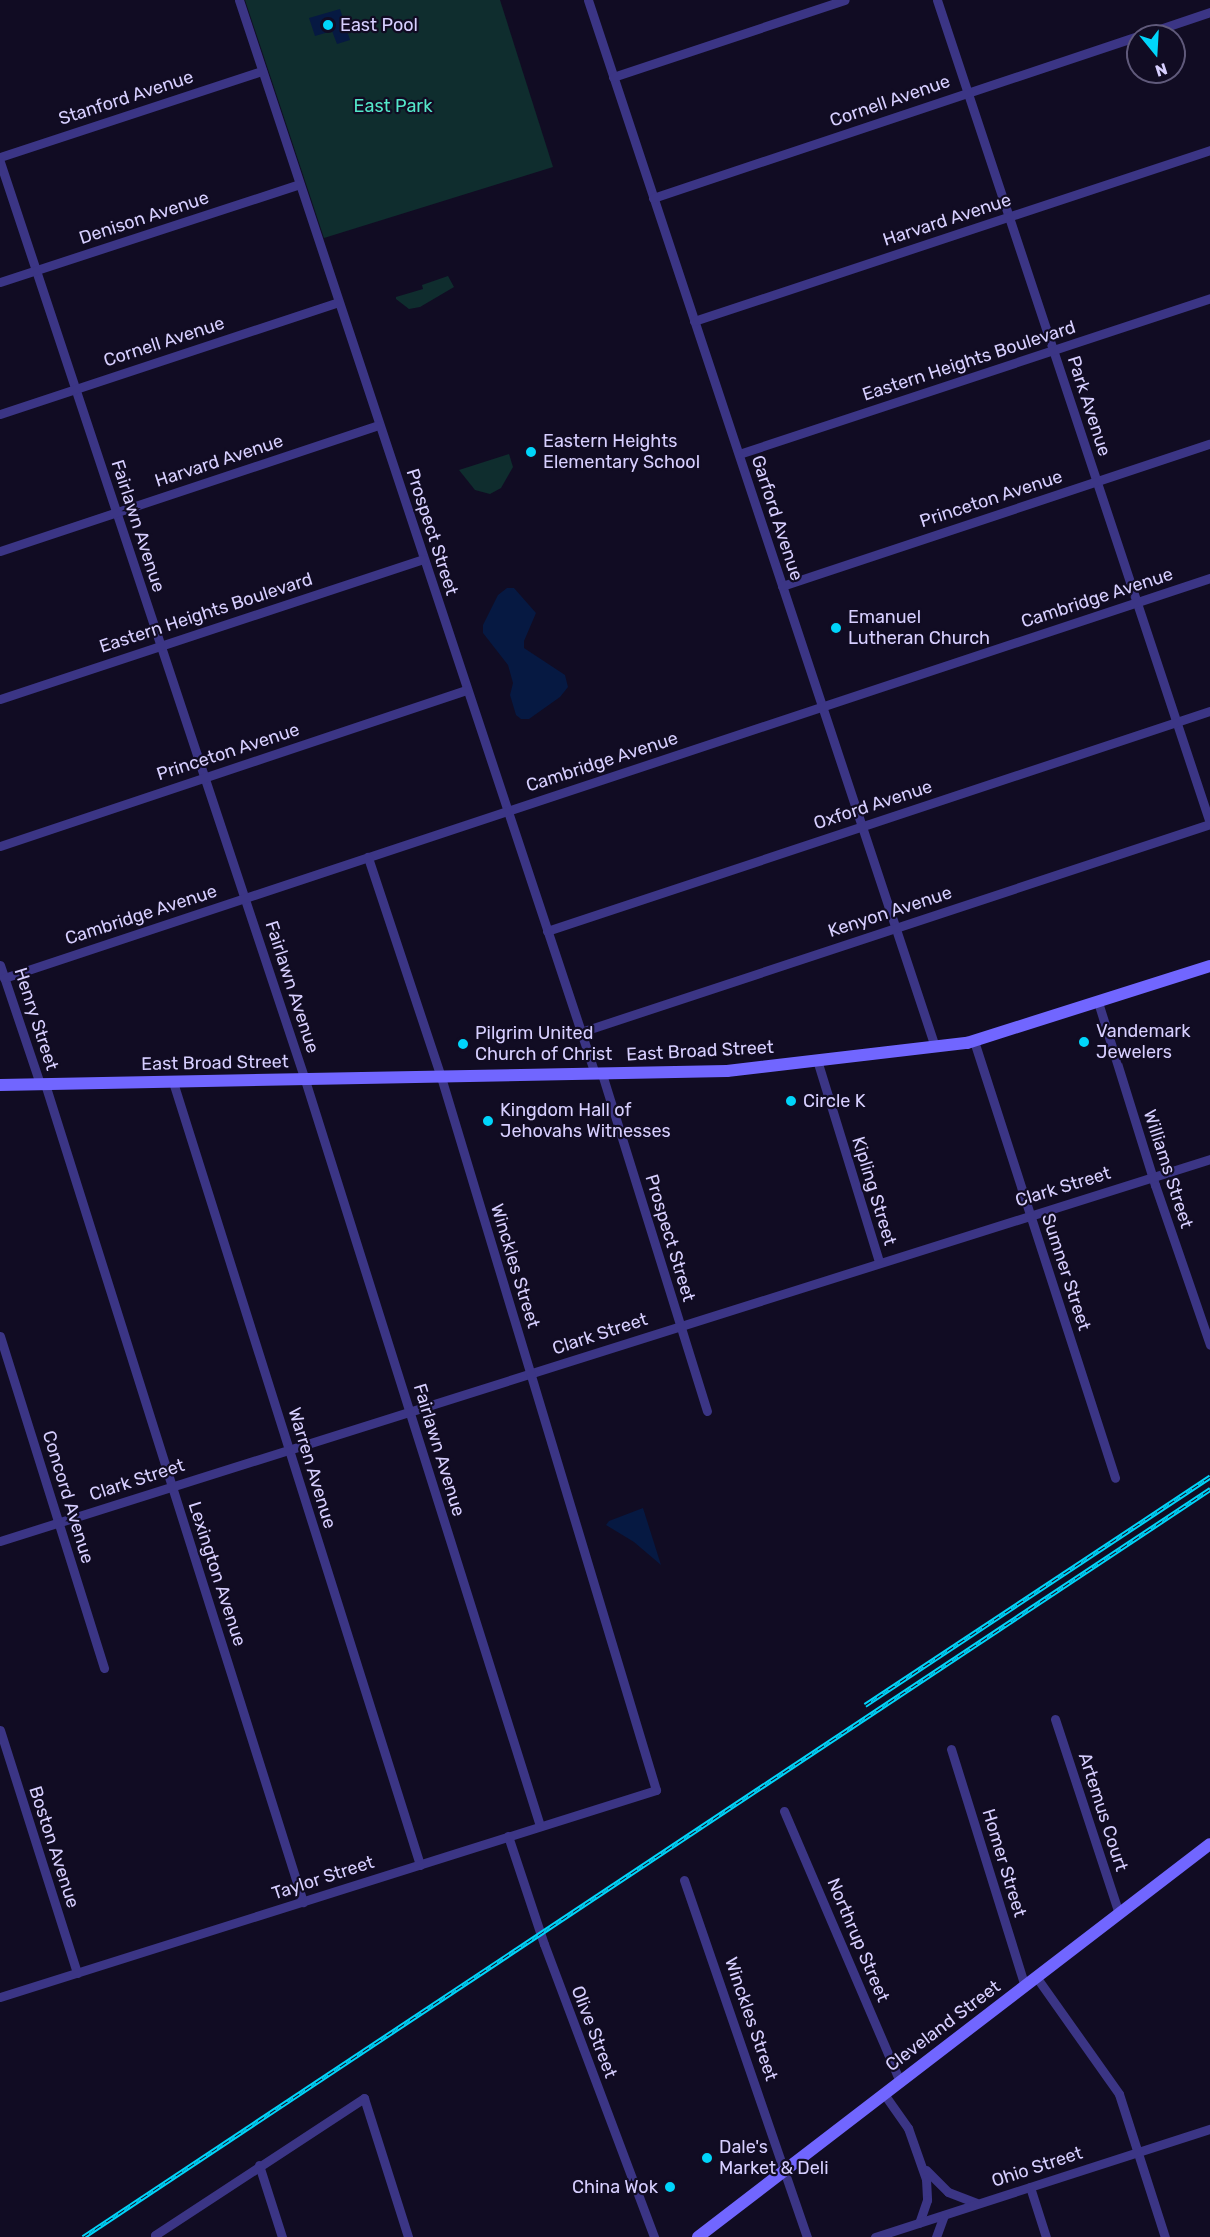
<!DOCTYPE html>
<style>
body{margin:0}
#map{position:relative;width:1210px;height:2237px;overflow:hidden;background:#110c23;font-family:Rubik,sans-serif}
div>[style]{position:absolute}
.green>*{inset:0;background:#0f2d2e}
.water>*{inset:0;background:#061942}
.street>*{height:9px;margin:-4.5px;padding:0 4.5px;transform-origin:4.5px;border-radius:4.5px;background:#3b3585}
.secondary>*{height:12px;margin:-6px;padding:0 6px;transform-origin:6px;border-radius:6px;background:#7166ff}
.rail>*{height:4.5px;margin-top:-2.25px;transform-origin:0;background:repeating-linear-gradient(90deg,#110c23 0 7px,#00d5fa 0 14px);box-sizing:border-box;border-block:2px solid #00d5fa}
.dots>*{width:16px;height:16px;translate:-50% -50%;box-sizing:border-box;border:3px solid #110c23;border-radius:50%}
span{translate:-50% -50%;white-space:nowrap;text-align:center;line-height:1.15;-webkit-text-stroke:4.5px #110c23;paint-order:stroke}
.poi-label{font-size:18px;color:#d7cfff}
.left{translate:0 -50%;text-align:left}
.right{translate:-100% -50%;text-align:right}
.street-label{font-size:18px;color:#d7cfff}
.park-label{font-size:18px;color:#54e6c9}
.north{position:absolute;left:1126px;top:24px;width:60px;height:60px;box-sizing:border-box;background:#110c23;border:2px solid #605a7b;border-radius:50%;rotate:162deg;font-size:16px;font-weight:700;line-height:24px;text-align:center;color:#d7cfff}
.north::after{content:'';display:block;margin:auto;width:21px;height:27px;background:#00d5fa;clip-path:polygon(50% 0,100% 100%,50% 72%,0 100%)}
</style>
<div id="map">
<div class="green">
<div style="clip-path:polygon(245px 0,500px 0,553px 167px,324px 238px)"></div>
<div style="clip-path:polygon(448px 276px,454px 287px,420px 307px,409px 309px,396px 299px,396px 297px,423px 289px,422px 285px)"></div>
<div style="clip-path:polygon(509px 454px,513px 467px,501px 488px,490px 494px,475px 490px,459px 470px)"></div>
</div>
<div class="water">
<div style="clip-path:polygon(340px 9px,350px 40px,337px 44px,332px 31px,315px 36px,309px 18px)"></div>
<div style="clip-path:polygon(507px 588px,514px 588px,536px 613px,524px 641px,524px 648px,565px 675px,568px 687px,560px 697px,529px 719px,521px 719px,516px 715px,510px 695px,513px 683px,508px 665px,483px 633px,483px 625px,498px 595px)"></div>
<div style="clip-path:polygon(643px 1508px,661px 1565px,634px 1542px,606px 1525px,609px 1521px)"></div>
</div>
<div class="street">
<div style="left:239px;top:0;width:1131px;rotate:71.66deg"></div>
<div style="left:588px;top:0;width:1103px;rotate:71.66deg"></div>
<div style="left:937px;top:0;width:867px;rotate:71.65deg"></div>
<div style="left:1139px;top:36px;width:75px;rotate:-18.7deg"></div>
<div style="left:613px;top:77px;width:244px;rotate:-18.4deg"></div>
<div style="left:0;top:157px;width:276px;rotate:-18.2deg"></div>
<div style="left:0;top:162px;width:967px;rotate:71.62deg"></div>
<div style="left:305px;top:1080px;width:782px;rotate:72.51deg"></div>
<div style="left:653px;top:198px;width:511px;rotate:-18.47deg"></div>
<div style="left:0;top:282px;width:315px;rotate:-18.1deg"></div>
<div style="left:694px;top:321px;width:544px;rotate:-18.33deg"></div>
<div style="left:0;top:414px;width:356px;rotate:-18.3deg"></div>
<div style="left:739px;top:454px;width:496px;rotate:-18.3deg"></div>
<div style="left:0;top:551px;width:399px;rotate:-18.4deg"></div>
<div style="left:782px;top:586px;width:451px;rotate:-18.4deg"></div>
<div style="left:0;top:699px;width:446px;rotate:-18.3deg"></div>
<div style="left:0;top:846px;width:492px;rotate:-18.5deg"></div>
<div style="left:547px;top:931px;width:699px;rotate:-18.36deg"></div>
<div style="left:0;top:965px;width:126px;rotate:71.4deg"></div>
<div style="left:4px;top:978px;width:1271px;rotate:-18.35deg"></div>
<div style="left:1098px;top:1002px;width:192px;rotate:72.7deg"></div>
<div style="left:1155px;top:1185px;width:169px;rotate:71deg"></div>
<div style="left:581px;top:1032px;width:662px;rotate:-18.3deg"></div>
<div style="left:974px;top:1041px;width:459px;rotate:72.1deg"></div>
<div style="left:817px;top:1060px;width:211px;rotate:72.9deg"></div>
<div style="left:602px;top:1074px;width:353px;rotate:72.7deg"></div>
<div style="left:173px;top:1082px;width:821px;rotate:72.49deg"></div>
<div style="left:45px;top:1084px;width:858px;rotate:72.49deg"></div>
<div style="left:0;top:1336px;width:348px;rotate:72.6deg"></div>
<div style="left:0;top:1541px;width:1269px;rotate:-17.52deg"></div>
<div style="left:1055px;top:1719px;width:205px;rotate:71.8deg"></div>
<div style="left:0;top:1730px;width:255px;rotate:72.4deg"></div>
<div style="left:951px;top:1749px;width:248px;rotate:72.7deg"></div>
<div style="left:784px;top:1811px;width:295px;rotate:66.8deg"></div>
<div style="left:508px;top:1836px;width:114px;rotate:71.6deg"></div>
<div style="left:544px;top:1944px;width:313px;rotate:69.4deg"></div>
<div style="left:684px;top:1880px;width:378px;rotate:71deg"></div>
<div style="left:1037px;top:1978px;width:142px;rotate:54.7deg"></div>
<div style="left:1119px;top:2094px;width:150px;rotate:72.2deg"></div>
<div style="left:0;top:1997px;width:688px;rotate:-17.51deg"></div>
<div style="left:656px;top:1790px;width:745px;rotate:-106.78deg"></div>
<div style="left:441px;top:1077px;width:232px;rotate:-108.4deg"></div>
<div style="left:884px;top:2094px;width:42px;rotate:54.8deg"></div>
<div style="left:908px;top:2128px;width:54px;rotate:70.6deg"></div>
<div style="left:926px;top:2179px;width:21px;rotate:87deg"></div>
<div style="left:927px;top:2200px;width:24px;rotate:109deg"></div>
<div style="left:259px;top:2165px;width:76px;rotate:72.3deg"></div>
<div style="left:926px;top:2170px;width:31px;rotate:45deg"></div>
<div style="left:948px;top:2192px;width:30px;rotate:21deg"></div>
<div style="left:1030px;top:2187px;width:52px;rotate:72.3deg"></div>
<div style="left:156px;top:2237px;width:2px;rotate:-117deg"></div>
<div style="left:155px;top:2235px;width:250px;rotate:-33.2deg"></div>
<div style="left:364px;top:2098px;width:146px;rotate:72.4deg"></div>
<div style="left:875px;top:2237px;width:352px;rotate:-17.9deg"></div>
<div style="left:936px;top:2237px;width:23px;rotate:-70deg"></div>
</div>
<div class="secondary">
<div style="left:0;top:1085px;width:727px;rotate:-1.1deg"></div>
<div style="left:727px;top:1071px;width:242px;rotate:-6.7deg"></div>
<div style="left:967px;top:1043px;width:255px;rotate:-17.6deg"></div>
<div style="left:698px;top:2237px;width:645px;rotate:-37.51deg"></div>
</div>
<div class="rail">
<div style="left:865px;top:1705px;width:414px;rotate:-33.5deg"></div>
<div style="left:83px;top:2237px;width:1353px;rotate:-33.57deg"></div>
</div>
<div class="dots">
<div style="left:328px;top:25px;background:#00d5fa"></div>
<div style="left:531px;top:452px;background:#00d5fa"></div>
<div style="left:836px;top:628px;background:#00d5fa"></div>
<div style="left:1084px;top:1042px;background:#00d5fa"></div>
<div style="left:463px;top:1044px;background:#00d5fa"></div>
<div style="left:791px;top:1101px;background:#00d5fa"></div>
<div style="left:488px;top:1121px;background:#00d5fa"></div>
<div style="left:707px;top:2158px;background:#00d5fa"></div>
<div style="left:670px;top:2187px;background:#00d5fa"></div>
</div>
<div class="poi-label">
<span class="left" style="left:340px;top:25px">East Pool</span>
<span class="left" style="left:543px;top:452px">Eastern Heights<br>Elementary School</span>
<span class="left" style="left:848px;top:628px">Emanuel<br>Lutheran Church</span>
<span class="left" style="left:1096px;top:1042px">Vandemark<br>Jewelers</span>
<span class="left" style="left:475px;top:1044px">Pilgrim United<br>Church of Christ</span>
<span class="left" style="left:803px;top:1101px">Circle K</span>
<span class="left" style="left:500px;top:1121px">Kingdom Hall of<br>Jehovahs Witnesses</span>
<span class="left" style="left:719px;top:2158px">Dale's<br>Market &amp; Deli</span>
<span class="right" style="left:658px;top:2187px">China Wok</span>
</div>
<div class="street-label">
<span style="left:126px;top:98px;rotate:-18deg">Stanford Avenue</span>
<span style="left:890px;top:101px;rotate:-19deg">Cornell Avenue</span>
<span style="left:144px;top:218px;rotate:-18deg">Denison Avenue</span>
<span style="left:947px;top:220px;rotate:-18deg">Harvard Avenue</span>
<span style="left:164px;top:342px;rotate:-18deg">Cornell Avenue</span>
<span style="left:969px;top:361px;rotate:-18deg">Eastern Heights Boulevard</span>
<span style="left:1089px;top:406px;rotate:72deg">Park Avenue</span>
<span style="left:219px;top:461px;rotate:-18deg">Harvard Avenue</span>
<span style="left:991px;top:499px;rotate:-18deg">Princeton Avenue</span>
<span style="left:777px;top:518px;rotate:72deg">Garford Avenue</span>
<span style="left:138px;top:526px;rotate:72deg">Fairlawn Avenue</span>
<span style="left:432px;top:532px;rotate:72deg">Prospect Street</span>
<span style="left:1097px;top:598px;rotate:-18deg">Cambridge Avenue</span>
<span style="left:206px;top:613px;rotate:-18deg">Eastern Heights Boulevard</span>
<span style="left:228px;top:752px;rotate:-18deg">Princeton Avenue</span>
<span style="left:602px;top:762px;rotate:-18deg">Cambridge Avenue</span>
<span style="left:873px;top:805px;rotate:-18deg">Oxford Avenue</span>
<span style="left:890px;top:912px;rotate:-18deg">Kenyon Avenue</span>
<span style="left:141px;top:915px;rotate:-18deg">Cambridge Avenue</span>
<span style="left:292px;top:987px;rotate:72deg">Fairlawn Avenue</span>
<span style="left:36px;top:1019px;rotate:72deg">Henry Street</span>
<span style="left:700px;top:1051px;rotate:-3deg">East Broad Street</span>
<span style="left:215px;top:1063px;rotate:-1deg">East Broad Street</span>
<span style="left:1168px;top:1169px;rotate:72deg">Williams Street</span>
<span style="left:1063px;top:1187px;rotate:-17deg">Clark Street</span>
<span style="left:874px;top:1191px;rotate:73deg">Kipling Street</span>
<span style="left:670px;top:1238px;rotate:73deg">Prospect Street</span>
<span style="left:515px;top:1266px;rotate:73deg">Winckles Street</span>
<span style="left:1066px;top:1272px;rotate:72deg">Sumner Street</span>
<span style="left:600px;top:1334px;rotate:-18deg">Clark Street</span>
<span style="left:439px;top:1450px;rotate:73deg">Fairlawn Avenue</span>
<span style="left:312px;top:1468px;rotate:73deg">Warren Avenue</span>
<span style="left:137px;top:1480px;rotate:-18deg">Clark Street</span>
<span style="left:68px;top:1497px;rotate:73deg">Concord Avenue</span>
<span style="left:217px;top:1574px;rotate:72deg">Lexington Avenue</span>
<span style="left:1103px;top:1812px;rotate:72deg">Artemus Court</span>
<span style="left:54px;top:1847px;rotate:72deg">Boston Avenue</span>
<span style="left:1004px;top:1863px;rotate:73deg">Homer Street</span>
<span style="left:323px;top:1878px;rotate:-18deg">Taylor Street</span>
<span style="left:858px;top:1940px;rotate:67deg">Northrup Street</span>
<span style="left:751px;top:2019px;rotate:71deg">Winckles Street</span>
<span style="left:943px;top:2026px;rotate:-37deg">Cleveland Street</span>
<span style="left:594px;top:2032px;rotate:69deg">Olive Street</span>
<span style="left:1037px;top:2167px;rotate:-18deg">Ohio Street</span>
</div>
<div class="park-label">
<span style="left:393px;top:106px">East Park</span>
</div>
<div class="north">N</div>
</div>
